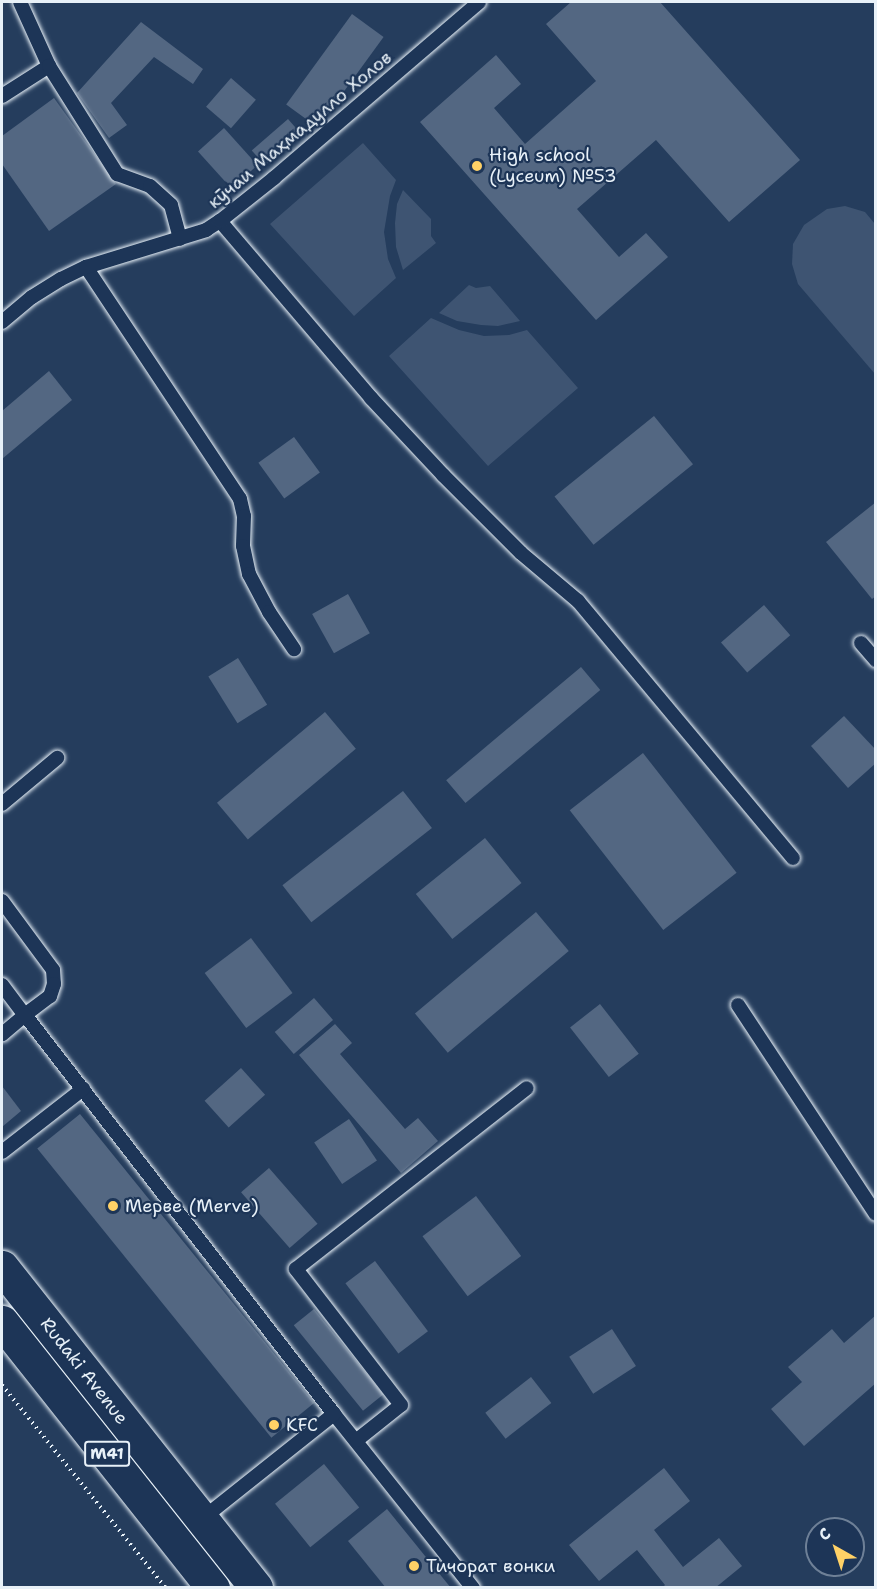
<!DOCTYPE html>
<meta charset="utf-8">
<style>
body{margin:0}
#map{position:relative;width:877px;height:1589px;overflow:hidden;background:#253d5d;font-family:"Shantell Sans",sans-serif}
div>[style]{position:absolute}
.green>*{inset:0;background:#3e5472}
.building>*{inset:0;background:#536782;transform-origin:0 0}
.path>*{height:4px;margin-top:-2px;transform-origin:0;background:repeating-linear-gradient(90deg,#e8f1f8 0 1.5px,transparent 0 6px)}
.roads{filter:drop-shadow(0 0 2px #e8f1f8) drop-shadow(0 0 2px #e8f1f8)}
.service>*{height:14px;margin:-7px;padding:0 7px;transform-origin:7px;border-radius:7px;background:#1d3557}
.trunk>*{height:33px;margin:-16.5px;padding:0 16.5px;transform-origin:16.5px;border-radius:16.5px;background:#1d3557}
.dots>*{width:16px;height:16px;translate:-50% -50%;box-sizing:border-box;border:3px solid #1d3557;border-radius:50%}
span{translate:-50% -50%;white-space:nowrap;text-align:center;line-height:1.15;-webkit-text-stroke:4.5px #1d3557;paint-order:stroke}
.shield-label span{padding:2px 4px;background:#1d3557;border:2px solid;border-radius:4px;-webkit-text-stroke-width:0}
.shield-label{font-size:16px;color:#e8f1f8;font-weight:700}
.street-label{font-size:18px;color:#e8f1f8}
.poi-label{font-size:18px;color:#e8f1f8}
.left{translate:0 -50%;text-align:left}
.frame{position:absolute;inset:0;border:3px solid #e8f1f8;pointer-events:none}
.north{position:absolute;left:805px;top:1517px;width:60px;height:60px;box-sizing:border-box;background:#1d3557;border:2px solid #6e8097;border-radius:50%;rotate:321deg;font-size:16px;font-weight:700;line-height:24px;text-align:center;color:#e8f1f8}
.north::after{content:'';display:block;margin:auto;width:21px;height:27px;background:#ffd166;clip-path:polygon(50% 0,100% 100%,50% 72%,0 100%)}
</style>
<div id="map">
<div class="green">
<div style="clip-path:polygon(363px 143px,396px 180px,390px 196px,384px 232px,388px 259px,396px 278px,354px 316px,270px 224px)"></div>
<div style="clip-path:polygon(403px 190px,431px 219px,431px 236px,436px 243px,403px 270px,396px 247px,395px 223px,397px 204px)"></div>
<div style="clip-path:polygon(845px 206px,865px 212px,875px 224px,875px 374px,798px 284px,792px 264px,793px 244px,804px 225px,827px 209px)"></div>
<div style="clip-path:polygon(469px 285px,476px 288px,490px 286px,520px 321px,498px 326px,481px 325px,457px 321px,439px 313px)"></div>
<div style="clip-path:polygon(431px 318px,459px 330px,484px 336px,509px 335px,527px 330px,578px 388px,488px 466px,389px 356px)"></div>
</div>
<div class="building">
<div style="clip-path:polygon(571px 2px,660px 2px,800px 160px,729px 222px,656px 140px,577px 209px,619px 257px,646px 233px,668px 257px,596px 320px,420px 122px,496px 55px,521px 84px,494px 108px,525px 144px,596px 81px,546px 24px)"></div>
<div style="left:352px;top:14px;width:39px;height:112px;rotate:36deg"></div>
<div style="clip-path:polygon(141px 22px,203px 69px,193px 84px,154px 57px,111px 103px,127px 125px,109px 138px,77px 93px)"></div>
<div style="left:231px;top:78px;width:33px;height:38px;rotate:41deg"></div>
<div style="clip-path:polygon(54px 98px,116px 184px,49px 231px,2px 164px,2px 136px)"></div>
<div style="left:288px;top:119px;width:20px;height:48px;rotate:49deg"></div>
<div style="left:224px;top:128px;width:50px;height:35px;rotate:48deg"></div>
<div style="clip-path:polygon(49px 371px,72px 400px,2px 459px,2px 411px)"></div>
<div style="left:654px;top:416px;width:62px;height:128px;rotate:51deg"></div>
<div style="left:294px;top:437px;width:44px;height:44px;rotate:54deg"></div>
<div style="clip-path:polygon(876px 502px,876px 596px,872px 599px,826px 542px)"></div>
<div style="left:348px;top:594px;width:45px;height:41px;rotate:61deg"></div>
<div style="left:764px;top:605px;width:40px;height:57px;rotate:49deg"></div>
<div style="left:238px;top:658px;width:55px;height:35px;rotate:58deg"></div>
<div style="left:581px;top:667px;width:30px;height:176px;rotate:50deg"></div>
<div style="left:325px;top:712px;width:48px;height:141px;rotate:50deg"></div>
<div style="clip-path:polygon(844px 716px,876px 750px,876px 763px,848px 788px,811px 746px)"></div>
<div style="left:643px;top:753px;width:152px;height:93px;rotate:52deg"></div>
<div style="left:403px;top:791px;width:47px;height:153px;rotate:52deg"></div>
<div style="left:485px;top:838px;width:58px;height:89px;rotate:51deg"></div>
<div style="left:536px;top:912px;width:51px;height:158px;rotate:50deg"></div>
<div style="left:251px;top:938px;width:69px;height:58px;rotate:53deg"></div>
<div style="left:314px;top:998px;width:29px;height:52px;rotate:49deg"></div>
<div style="left:600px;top:1004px;width:63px;height:38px;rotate:52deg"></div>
<div style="clip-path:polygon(335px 1024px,352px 1043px,340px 1054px,405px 1129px,418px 1118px,438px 1141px,401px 1173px,299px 1055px)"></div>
<div style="left:241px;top:1068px;width:36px;height:49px;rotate:48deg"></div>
<div style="clip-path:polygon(2px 1086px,21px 1111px,2px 1127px)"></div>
<div style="left:80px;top:1114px;width:372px;height:55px;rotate:51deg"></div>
<div style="left:349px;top:1119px;width:50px;height:42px;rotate:56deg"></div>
<div style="left:269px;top:1168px;width:74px;height:37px;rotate:49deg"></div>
<div style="left:476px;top:1196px;width:75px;height:67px;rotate:53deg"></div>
<div style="left:375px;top:1261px;width:88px;height:37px;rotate:53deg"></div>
<div style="left:314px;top:1309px;width:110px;height:26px;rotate:51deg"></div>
<div style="clip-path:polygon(876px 1315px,876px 1383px,804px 1446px,771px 1409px,802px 1382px,788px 1367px,832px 1329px,844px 1343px)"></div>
<div style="left:612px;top:1329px;width:44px;height:51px;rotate:57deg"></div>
<div style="left:531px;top:1377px;width:33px;height:58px;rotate:52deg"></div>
<div style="left:324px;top:1464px;width:56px;height:63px;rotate:51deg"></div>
<div style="clip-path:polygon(664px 1468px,690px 1501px,654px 1530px,683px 1567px,719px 1538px,742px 1566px,715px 1588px,662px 1588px,665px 1585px,637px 1550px,599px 1581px,569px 1545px)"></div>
<div style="clip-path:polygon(387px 1509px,451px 1588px,386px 1588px,348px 1541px)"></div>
</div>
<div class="path">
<div style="left:2px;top:1385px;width:261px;rotate:51.1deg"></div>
</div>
<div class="roads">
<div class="service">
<div style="left:20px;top:2px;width:70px;rotate:65.6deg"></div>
<div style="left:2px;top:96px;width:56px;rotate:-32.6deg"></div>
<div style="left:49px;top:66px;width:128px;rotate:57.8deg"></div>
<div style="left:117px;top:174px;width:35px;rotate:20deg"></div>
<div style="left:150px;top:186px;width:28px;rotate:42deg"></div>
<div style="left:171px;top:205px;width:35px;rotate:75deg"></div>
<div style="left:220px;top:221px;width:233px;rotate:49.5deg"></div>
<div style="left:371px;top:398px;width:105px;rotate:46.9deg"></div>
<div style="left:443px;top:475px;width:110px;rotate:45deg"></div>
<div style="left:521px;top:553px;width:75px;rotate:40.1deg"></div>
<div style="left:578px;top:601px;width:335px;rotate:50.1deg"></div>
<div style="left:86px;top:267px;width:278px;rotate:56.4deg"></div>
<div style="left:240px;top:499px;width:17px;rotate:77deg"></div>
<div style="left:244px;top:516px;width:30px;rotate:92deg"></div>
<div style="left:243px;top:546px;width:29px;rotate:78deg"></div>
<div style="left:249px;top:574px;width:43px;rotate:62.2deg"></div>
<div style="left:269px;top:612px;width:45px;rotate:56deg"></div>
<div style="left:2px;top:322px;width:39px;rotate:-40deg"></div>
<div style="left:32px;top:297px;width:34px;rotate:-32deg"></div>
<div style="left:61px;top:279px;width:28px;rotate:-26deg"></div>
<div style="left:86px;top:267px;width:126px;rotate:-17.1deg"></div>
<div style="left:206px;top:230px;width:17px;rotate:-33deg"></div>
<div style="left:220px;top:221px;width:69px;rotate:-38.5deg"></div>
<div style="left:274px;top:178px;width:270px;rotate:-40.6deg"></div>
<div style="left:861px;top:643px;width:23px;rotate:49deg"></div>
<div style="left:2px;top:804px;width:72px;rotate:-39.9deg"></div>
<div style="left:2px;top:901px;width:86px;rotate:53.5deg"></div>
<div style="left:53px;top:970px;width:14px;rotate:86deg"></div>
<div style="left:54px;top:984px;width:13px;rotate:108deg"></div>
<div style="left:50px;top:996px;width:31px;rotate:143deg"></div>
<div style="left:25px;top:1015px;width:505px;rotate:52.24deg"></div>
<div style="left:334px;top:1414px;width:223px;rotate:51.4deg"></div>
<div style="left:2px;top:985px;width:38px;rotate:53deg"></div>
<div style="left:25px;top:1015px;width:30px;rotate:140deg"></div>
<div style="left:738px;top:1005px;width:250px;rotate:56.6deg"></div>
<div style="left:2px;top:1152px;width:103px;rotate:-37.9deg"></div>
<div style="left:357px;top:1440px;width:56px;rotate:-38.5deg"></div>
<div style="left:401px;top:1405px;width:172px;rotate:-127.7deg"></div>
<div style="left:296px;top:1269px;width:293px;rotate:-38.1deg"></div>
<div style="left:202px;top:1519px;width:169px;rotate:-38.5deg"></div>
</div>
<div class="trunk">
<div style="left:2px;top:1267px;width:409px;rotate:51.6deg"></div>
<div style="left:2px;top:1322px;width:340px;rotate:51.6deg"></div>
</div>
</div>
<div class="dots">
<div style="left:477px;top:166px;background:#ffd166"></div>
<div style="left:113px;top:1206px;background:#ffd166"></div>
<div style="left:274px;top:1425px;background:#ffd166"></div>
<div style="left:414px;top:1566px;background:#ffd166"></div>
</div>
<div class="shield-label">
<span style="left:107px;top:1454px">M41</span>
</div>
<div class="street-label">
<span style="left:300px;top:130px;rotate:-40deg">кӯчаи Маҳмадулло Холов</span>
<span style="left:84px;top:1371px;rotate:52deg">Rudaki Avenue</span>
</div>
<div class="poi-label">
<span class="left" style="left:489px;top:166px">High school<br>(Lyceum) №53</span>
<span class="left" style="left:125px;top:1206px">Mерве (Merve)</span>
<span class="left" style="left:286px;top:1425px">KFC</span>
<span class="left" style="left:426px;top:1566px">Тичорат вонки</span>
</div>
<div class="frame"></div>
<div class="north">С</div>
</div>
